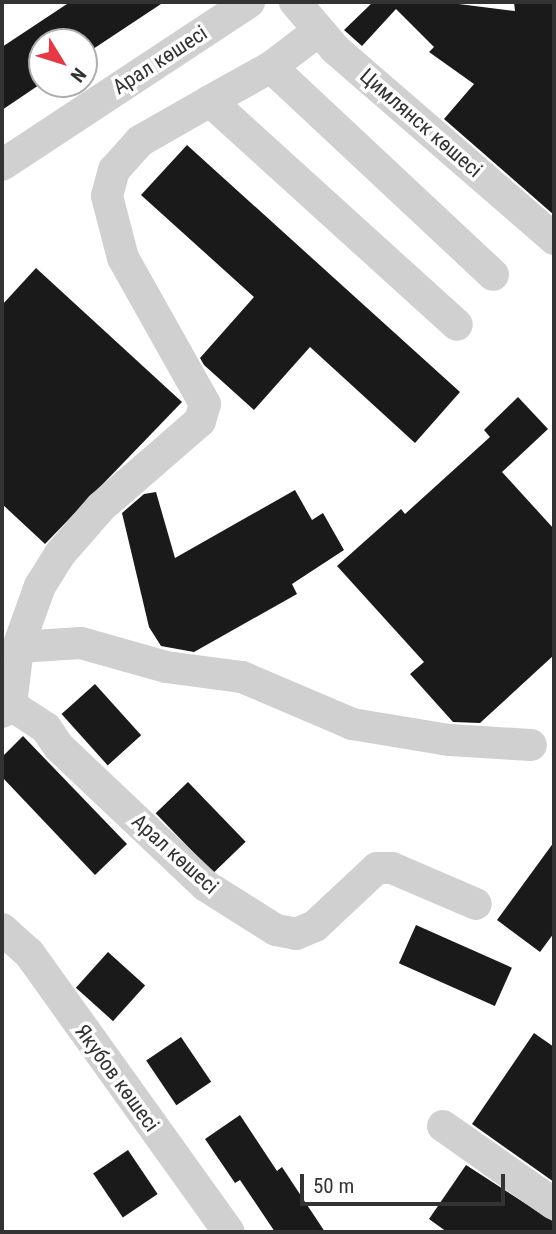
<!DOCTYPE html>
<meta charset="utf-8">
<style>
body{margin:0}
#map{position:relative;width:556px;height:1234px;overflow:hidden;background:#fff;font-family:"Roboto Condensed",sans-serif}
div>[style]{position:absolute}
.building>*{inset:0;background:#1a1a1a;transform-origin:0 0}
.minor>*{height:32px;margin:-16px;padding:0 16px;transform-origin:16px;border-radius:16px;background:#d0d0d0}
span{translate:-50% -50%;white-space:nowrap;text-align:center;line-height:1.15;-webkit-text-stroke:7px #fff;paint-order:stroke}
.street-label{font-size:21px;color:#333}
.frame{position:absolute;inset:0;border:4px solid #333;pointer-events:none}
.north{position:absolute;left:28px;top:28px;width:70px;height:70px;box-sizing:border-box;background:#fff;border:2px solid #adadad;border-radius:50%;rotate:128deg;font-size:19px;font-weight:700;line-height:28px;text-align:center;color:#333}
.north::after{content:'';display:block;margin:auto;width:24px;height:32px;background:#e63946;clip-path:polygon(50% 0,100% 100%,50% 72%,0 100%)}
.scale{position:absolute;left:300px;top:1174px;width:205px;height:32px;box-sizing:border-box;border:4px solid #333;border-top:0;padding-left:9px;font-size:21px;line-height:24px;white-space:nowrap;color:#333;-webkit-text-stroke:5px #fff;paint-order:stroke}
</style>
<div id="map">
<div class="building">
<div style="clip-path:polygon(70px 2px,164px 2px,84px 55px,84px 42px,42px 42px,42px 83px,2px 110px,2px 47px)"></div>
<div style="clip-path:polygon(373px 2px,443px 2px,515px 11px,514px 2px,554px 2px,554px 215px,444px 119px,474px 84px,429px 52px,434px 47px,396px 9px,362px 46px,344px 30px)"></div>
<div style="clip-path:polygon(187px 145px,460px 392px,415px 443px,310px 347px,254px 410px,204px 365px,200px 358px,254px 297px,141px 195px)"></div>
<div style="clip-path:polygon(36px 268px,182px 402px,45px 544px,2px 504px,2px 305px)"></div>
<div style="clip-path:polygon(518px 397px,548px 429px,502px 472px,554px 529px,554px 655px,480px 723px,453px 722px,410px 674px,424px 662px,337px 566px,401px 509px,405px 514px,490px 437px,484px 430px)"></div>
<div style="clip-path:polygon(295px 490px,312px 520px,323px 513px,344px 550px,292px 584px,297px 594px,194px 652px,161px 646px,149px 627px,122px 513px,144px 494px,156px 492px,175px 558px)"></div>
<div style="left:95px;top:684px;width:69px;height:45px;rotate:48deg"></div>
<div style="clip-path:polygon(23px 736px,127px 844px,95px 875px,2px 777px,2px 757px)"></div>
<div style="left:188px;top:782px;width:83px;height:45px;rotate:46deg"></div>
<div style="clip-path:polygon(554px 842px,554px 933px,540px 952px,497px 920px)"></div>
<div style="left:416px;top:925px;width:105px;height:42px;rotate:24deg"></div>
<div style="left:108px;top:952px;width:50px;height:48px;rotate:42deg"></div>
<div style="clip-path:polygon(534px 1033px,554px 1047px,554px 1182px,472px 1124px)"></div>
<div style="left:181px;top:1037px;width:54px;height:42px;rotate:56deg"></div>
<div style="clip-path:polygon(240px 1115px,277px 1171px,282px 1167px,325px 1232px,275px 1232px,240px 1180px,235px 1183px,205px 1139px)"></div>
<div style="left:128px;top:1150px;width:53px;height:42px;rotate:56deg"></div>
<div style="clip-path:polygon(466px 1165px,554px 1222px,554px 1232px,447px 1232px,429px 1219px)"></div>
</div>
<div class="minor">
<div style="left:295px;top:2px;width:62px;rotate:49.6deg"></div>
<div style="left:335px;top:49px;width:290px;rotate:40.9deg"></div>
<div style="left:317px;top:32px;width:58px;rotate:142.7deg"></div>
<div style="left:271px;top:67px;width:70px;rotate:150.9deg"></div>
<div style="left:210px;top:101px;width:333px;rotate:42.2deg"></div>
<div style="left:271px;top:67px;width:304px;rotate:43.1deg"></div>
<div style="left:2px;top:165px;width:296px;rotate:-33.4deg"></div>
<div style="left:18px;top:647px;width:63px;rotate:-3.6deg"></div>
<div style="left:81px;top:643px;width:88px;rotate:15.8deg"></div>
<div style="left:166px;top:667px;width:77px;rotate:7.5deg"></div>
<div style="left:242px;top:677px;width:120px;rotate:23.1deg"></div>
<div style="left:352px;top:724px;width:98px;rotate:9.4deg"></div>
<div style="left:449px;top:740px;width:82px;rotate:3.5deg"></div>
<div style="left:11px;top:705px;width:58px;rotate:-83.1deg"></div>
<div style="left:18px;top:647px;width:65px;rotate:-70.2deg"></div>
<div style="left:40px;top:586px;width:38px;rotate:-58deg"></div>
<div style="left:60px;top:554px;width:62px;rotate:-48.9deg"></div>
<div style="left:101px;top:507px;width:131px;rotate:-41deg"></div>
<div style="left:200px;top:421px;width:18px;rotate:-74deg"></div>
<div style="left:205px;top:404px;width:167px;rotate:-119.3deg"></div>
<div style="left:123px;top:258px;width:64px;rotate:-104.5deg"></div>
<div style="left:107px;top:196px;width:27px;rotate:-75deg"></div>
<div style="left:114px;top:170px;width:39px;rotate:-48deg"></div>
<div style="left:140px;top:141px;width:81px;rotate:-29.7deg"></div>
<div style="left:2px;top:712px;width:11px;rotate:-38deg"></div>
<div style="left:11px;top:705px;width:42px;rotate:33.3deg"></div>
<div style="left:46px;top:728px;width:23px;rotate:56deg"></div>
<div style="left:59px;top:747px;width:202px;rotate:43.4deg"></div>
<div style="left:206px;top:886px;width:83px;rotate:32.2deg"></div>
<div style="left:276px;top:930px;width:20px;rotate:11deg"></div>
<div style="left:296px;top:934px;width:21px;rotate:-23deg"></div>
<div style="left:315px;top:926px;width:85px;rotate:-43.1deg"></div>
<div style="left:377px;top:868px;width:15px"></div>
<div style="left:392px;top:868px;width:91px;rotate:23.2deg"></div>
<div style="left:2px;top:929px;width:36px;rotate:42deg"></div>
<div style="left:29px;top:953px;width:343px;rotate:54.4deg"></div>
<div style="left:443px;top:1126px;width:136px;rotate:35.1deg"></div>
</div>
<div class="street-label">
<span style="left:160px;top:60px;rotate:-33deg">Арал көшесі</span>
<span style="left:421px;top:123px;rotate:41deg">Цимлянск көшесі</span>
<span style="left:175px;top:854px;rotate:42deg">Арал көшесі</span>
<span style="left:117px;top:1078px;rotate:54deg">Якубов көшесі</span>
</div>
<div class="frame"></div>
<div class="north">N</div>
<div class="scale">50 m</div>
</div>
